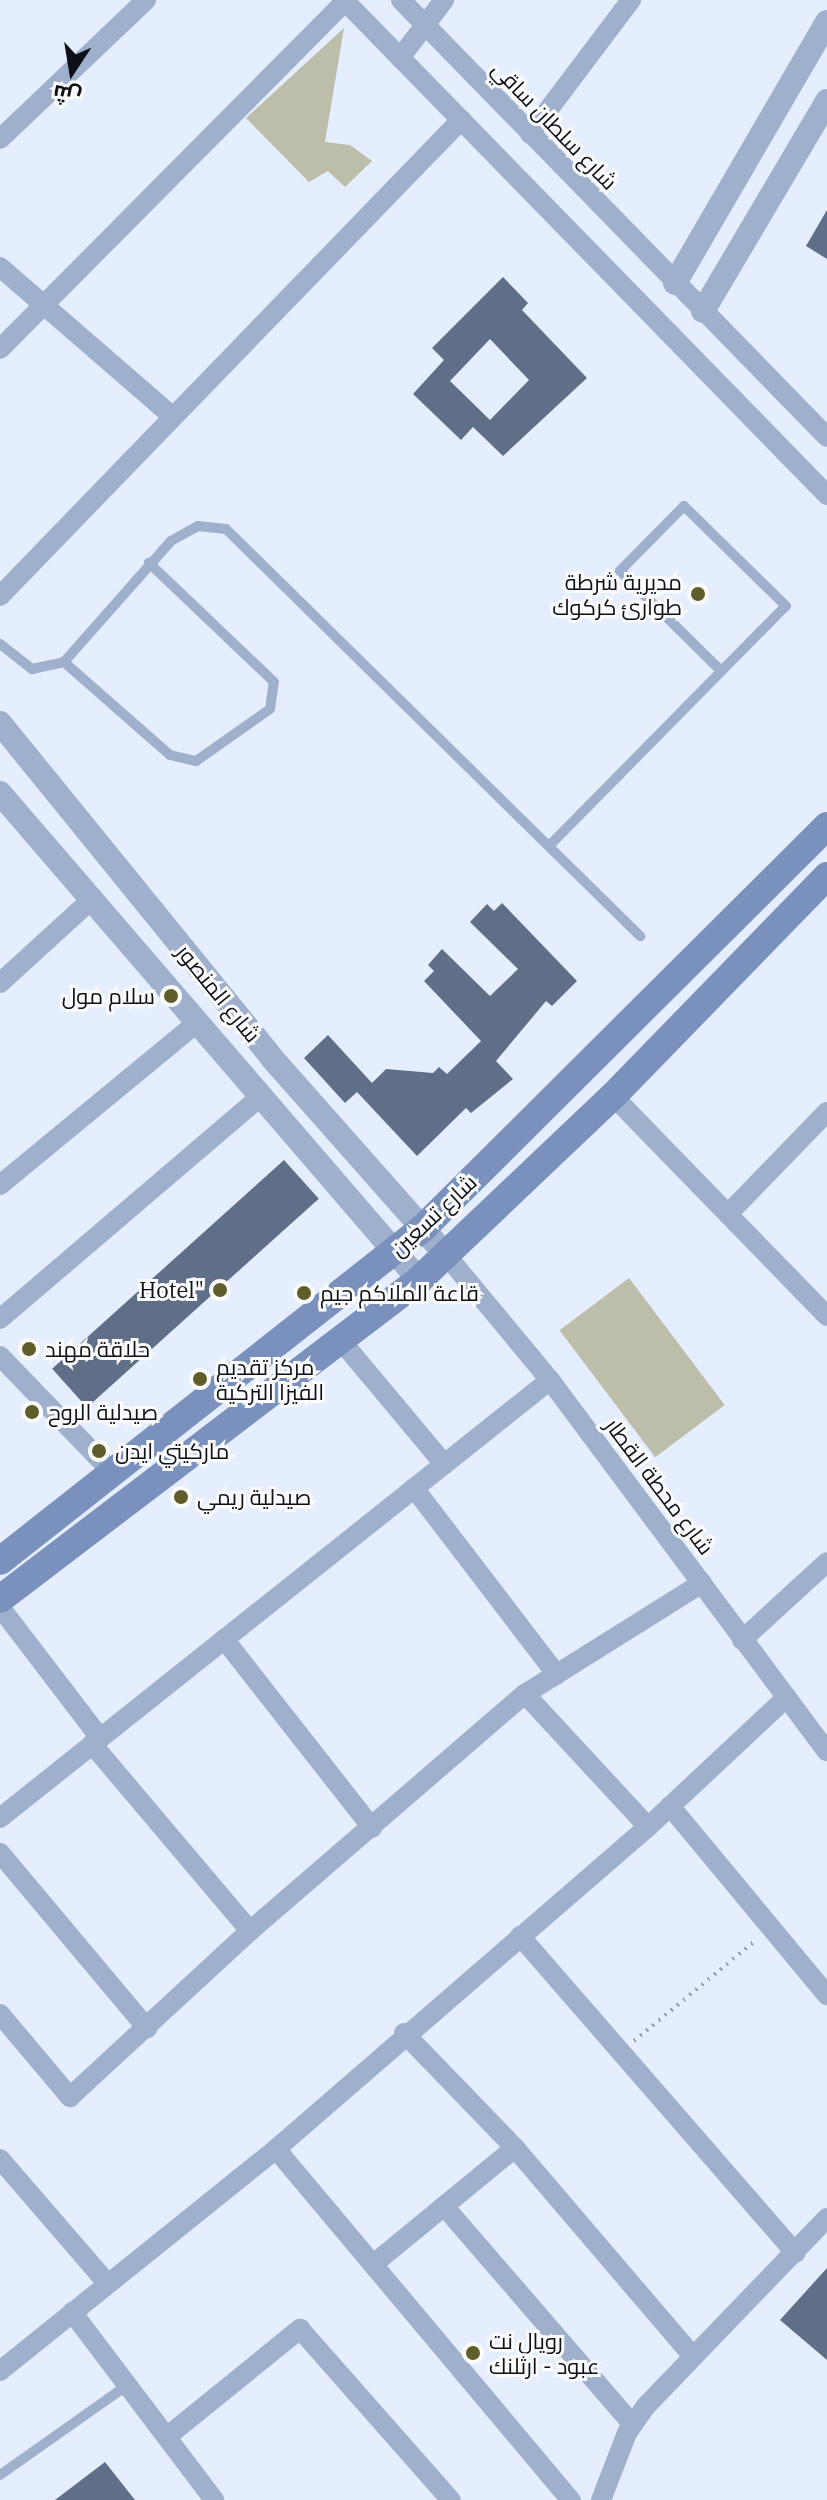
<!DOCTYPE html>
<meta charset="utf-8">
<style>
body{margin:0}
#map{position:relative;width:827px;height:2500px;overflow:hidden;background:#e4eeff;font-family:"IBM Plex Serif",Cairo,serif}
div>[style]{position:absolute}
.green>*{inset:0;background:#bdbea9;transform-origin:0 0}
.building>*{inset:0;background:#606f88;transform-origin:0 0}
.path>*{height:4px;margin-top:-2px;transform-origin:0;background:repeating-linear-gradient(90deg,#969eac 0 2px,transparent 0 8px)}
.service>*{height:10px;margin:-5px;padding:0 5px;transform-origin:5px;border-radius:5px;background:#9fb0cd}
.minor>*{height:20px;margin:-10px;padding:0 10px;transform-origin:10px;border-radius:10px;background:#9fb0cd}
.tertiary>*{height:24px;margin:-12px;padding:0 12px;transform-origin:12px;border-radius:12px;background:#9fb0cd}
.secondary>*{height:28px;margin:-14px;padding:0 14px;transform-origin:14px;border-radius:14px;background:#7991bc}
.dots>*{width:22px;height:22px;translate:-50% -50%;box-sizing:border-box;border:4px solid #fbfbfb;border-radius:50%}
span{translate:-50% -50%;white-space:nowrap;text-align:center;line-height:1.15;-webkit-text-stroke:6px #fbfbfb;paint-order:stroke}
.street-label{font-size:22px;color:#0b1019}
.poi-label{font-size:22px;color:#0b1019}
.right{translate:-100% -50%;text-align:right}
.left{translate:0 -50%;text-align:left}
.north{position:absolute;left:32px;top:32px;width:80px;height:80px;-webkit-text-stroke:6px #fbfbfb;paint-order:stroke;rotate:192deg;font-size:22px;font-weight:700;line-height:32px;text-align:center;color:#0b1019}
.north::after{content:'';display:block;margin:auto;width:28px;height:36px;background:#0b1019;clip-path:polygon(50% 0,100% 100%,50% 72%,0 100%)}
</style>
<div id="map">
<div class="green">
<div style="clip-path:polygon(344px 28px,325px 142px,350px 145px,372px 161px,345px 187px,328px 171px,309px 182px,246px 118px)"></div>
<div style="left:629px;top:1278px;width:159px;height:87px;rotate:53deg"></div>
</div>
<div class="building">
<div style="clip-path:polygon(827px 210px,827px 259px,806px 246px)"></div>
<div style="clip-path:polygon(evenodd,503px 277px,528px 303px,522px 310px,587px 378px,503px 456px,473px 427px,461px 440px,413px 394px,444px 360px,432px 348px,503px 277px,490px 339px,529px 380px,490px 420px,450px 381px,490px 339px)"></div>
<div style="clip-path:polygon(502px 903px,577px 981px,552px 1006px,546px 1001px,496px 1061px,513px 1079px,471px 1113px,466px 1108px,417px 1156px,357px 1092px,345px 1103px,304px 1058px,328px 1035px,372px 1083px,386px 1069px,433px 1073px,439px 1067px,447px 1074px,481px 1041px,424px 981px,434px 971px,428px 965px,442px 949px,490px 996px,518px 969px,470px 922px,487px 904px,494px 911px)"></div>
<div style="left:284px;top:1160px;width:52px;height:312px;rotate:48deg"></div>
<div style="clip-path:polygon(827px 2268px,827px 2360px,780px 2320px)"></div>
<div style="clip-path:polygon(105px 2462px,135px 2500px,55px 2500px)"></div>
</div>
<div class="path">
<div style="left:634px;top:2041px;width:158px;rotate:-39.6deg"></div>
</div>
<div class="service">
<div style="left:0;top:644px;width:41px;rotate:38deg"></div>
<div style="left:32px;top:669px;width:33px;rotate:-12deg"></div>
<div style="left:64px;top:662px;width:162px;rotate:-48.5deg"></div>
<div style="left:171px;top:541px;width:31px;rotate:-29deg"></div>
<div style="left:198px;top:526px;width:28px;rotate:6deg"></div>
<div style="left:226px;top:529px;width:581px;rotate:44.51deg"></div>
<div style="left:64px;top:662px;width:141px;rotate:41.3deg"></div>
<div style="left:170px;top:755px;width:27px;rotate:13deg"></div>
<div style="left:196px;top:761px;width:90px;rotate:-35.1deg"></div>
<div style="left:270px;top:709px;width:27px;rotate:-82deg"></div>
<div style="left:274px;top:682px;width:173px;rotate:-136.4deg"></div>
<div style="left:549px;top:846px;width:337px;rotate:-45.4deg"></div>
<div style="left:786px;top:606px;width:143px;rotate:-135.6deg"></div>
<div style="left:684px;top:506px;width:91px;rotate:134.6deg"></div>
<div style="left:620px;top:571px;width:142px;rotate:44.7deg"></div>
<div style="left:0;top:2475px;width:158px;rotate:-35.2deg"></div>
</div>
<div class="minor">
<div style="left:344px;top:0;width:692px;rotate:45.7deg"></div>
<div style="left:401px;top:0;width:610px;rotate:45.73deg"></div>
<div style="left:400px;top:58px;width:73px;rotate:-52.8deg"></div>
<div style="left:530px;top:134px;width:168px;rotate:-53deg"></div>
<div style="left:0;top:139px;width:202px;rotate:-43.6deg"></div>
<div style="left:0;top:267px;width:226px;rotate:40.9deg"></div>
<div style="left:0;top:349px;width:490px;rotate:-45.2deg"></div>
<div style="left:0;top:596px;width:663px;rotate:-45.92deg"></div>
<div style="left:0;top:983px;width:126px;rotate:-42.4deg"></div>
<div style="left:613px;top:1096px;width:307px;rotate:45.8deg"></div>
<div style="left:0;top:1185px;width:256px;rotate:-39.5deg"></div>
<div style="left:728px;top:1214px;width:142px;rotate:-45.9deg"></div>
<div style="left:447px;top:1256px;width:161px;rotate:50.3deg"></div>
<div style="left:550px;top:1380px;width:463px;rotate:53.3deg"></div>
<div style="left:0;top:1319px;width:343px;rotate:-40.5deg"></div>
<div style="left:343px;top:1343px;width:158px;rotate:50.1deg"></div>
<div style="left:0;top:1356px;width:160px;rotate:46deg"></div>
<div style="left:414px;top:1488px;width:235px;rotate:52.6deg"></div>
<div style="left:0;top:1607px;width:165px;rotate:52.6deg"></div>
<div style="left:224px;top:1639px;width:240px;rotate:51.9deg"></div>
<div style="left:742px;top:1640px;width:115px;rotate:-42.5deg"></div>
<div style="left:525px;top:1694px;width:181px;rotate:47.2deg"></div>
<div style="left:92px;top:1744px;width:245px;rotate:49.8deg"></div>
<div style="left:670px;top:1806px;width:246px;rotate:50.3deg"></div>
<div style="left:0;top:1818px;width:703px;rotate:-38.53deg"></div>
<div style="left:0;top:1853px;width:229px;rotate:50deg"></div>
<div style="left:520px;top:1936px;width:420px;rotate:49deg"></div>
<div style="left:0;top:2014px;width:109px;rotate:49.9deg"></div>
<div style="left:70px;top:2097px;width:245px;rotate:-42.7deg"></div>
<div style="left:250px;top:1931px;width:363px;rotate:-40.8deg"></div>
<div style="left:525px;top:1694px;width:209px;rotate:-32.1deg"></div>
<div style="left:404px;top:2033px;width:160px;rotate:46deg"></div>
<div style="left:515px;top:2148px;width:272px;rotate:49.5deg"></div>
<div style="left:276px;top:2149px;width:459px;rotate:50deg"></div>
<div style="left:0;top:2159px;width:164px;rotate:49.2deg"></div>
<div style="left:444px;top:2206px;width:289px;rotate:49.2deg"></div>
<div style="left:376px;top:2262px;width:180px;rotate:-39.4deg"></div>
<div style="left:72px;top:2312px;width:236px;rotate:52.9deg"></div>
<div style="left:0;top:2371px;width:354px;rotate:-38.8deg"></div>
<div style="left:276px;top:2149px;width:492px;rotate:-40.9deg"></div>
<div style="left:648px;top:1827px;width:190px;rotate:-43.1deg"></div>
<div style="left:169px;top:2435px;width:169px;rotate:-39deg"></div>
<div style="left:300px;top:2329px;width:228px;rotate:48.6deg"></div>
<div style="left:601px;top:2500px;width:72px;rotate:-68.8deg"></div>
<div style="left:627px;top:2433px;width:33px;rotate:-55deg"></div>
<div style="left:646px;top:2406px;width:261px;rotate:-46.1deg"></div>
</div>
<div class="tertiary">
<div style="left:675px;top:283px;width:302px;rotate:-59.8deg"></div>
<div style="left:703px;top:311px;width:244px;rotate:-59.4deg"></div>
<div style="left:0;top:723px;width:430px;rotate:50.9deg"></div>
<div style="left:271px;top:1057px;width:266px;rotate:48.5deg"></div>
<div style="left:0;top:793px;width:642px;rotate:49.29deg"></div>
</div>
<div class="secondary">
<div style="left:0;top:1561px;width:538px;rotate:-38.21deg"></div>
<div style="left:423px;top:1228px;width:570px;rotate:-44.86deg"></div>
<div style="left:0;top:1599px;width:527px;rotate:-37.28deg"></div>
<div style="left:419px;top:1280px;width:267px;rotate:-43.5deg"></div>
<div style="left:613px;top:1096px;width:307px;rotate:-45.8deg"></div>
</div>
<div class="dots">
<div style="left:698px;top:594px;background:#5f5e2b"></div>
<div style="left:171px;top:996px;background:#5f5e2b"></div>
<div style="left:220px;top:1290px;background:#5f5e2b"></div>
<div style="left:304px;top:1293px;background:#5f5e2b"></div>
<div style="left:29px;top:1349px;background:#5f5e2b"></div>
<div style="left:200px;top:1379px;background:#5f5e2b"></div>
<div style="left:32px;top:1412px;background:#5f5e2b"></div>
<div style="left:99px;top:1451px;background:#5f5e2b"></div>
<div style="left:181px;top:1497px;background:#5f5e2b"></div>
<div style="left:473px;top:2353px;background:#5f5e2b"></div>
</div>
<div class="street-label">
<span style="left:555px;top:125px;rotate:46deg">شارع سلطان ساقي</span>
<span style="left:219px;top:993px;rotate:51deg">شارع المنصور</span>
<span style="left:433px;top:1215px;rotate:-43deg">شارع تسعين</span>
<span style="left:660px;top:1486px;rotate:53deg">شارع محطة القطار</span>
</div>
<div class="poi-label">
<span class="right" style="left:682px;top:594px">مديرية شرطة<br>طوارئ كركوك</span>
<span class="right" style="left:155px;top:996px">سلام مول</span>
<span class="right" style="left:204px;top:1290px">Hotel"</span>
<span class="left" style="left:320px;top:1293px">قاعة الملاكم جيم</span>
<span class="left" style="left:45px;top:1349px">حلاقة مهند</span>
<span class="left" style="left:216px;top:1379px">مركز تقديم<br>الفيزا التركية</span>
<span class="left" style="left:48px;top:1412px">صيدلية الروح</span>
<span class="left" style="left:115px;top:1451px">ماركيتي ايدن</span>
<span class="left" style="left:197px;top:1497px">صيدلية ريمي</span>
<span class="left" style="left:489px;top:2353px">رويال نت<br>عبود - ارثلنك</span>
</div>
<div class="north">ش</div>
</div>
